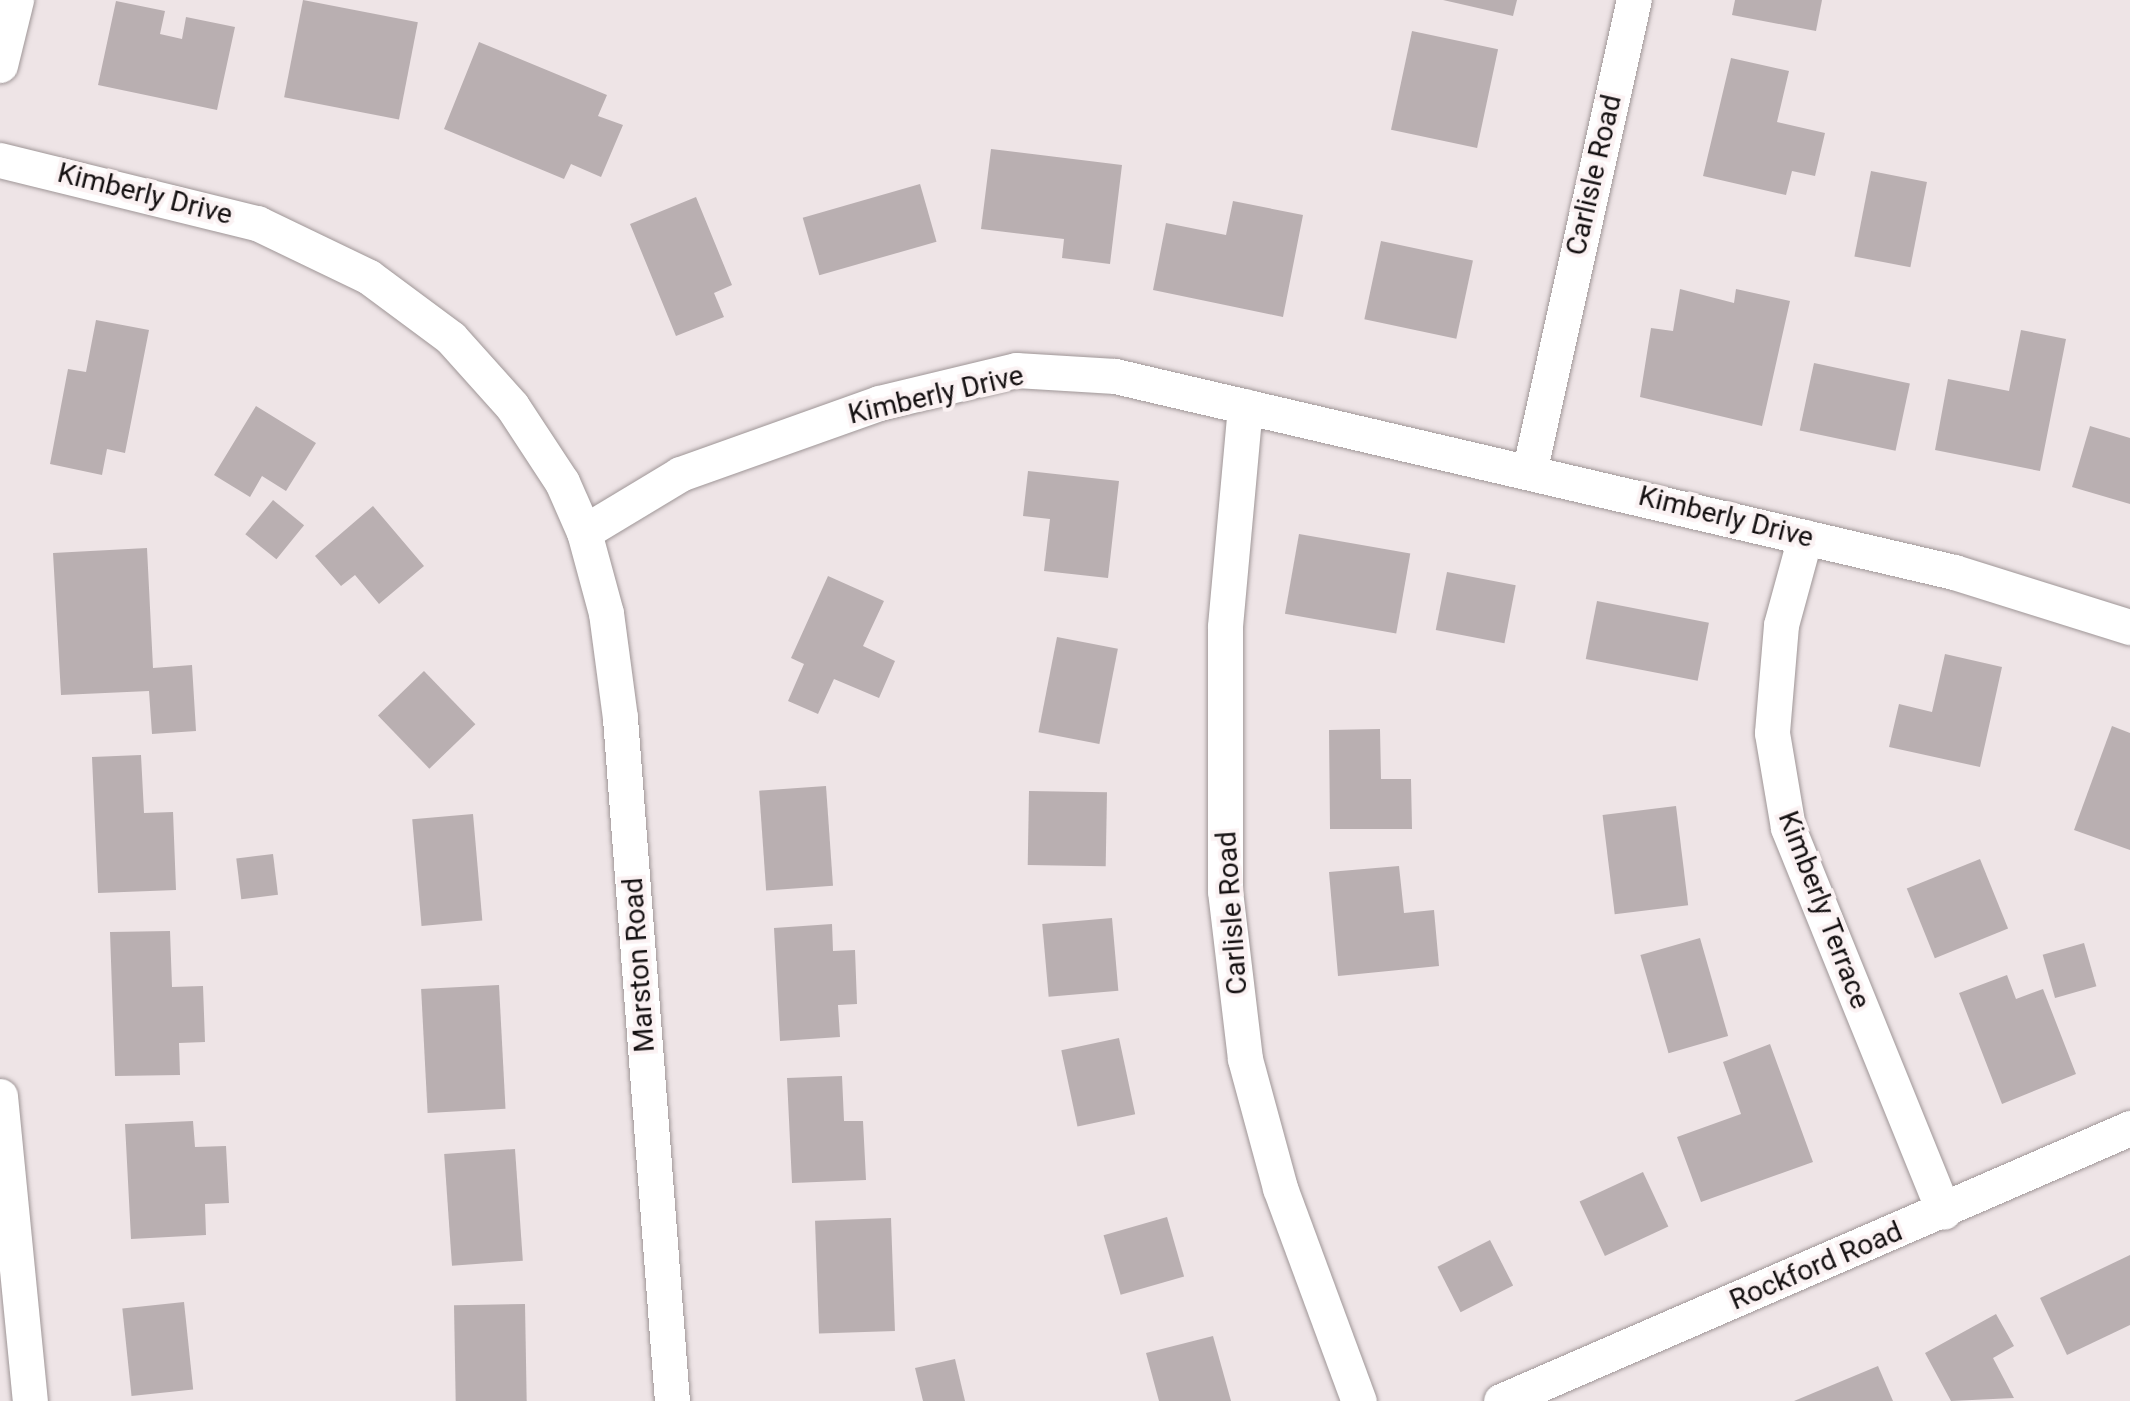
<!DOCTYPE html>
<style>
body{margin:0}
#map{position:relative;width:2130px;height:1401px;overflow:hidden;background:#eee4e6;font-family:Roboto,sans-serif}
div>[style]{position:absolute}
.building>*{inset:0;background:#b9afb1;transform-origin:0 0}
.roads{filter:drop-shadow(0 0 2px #9f9697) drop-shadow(0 0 2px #9f9697)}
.street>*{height:35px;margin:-17.5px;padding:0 17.5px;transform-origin:17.5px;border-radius:17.5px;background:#fff}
span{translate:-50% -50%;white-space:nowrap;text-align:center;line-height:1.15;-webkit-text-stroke:8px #fbf2f3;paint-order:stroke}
.street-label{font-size:28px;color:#141011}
</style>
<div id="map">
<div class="building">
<div style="left:303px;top:0;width:117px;height:99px;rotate:11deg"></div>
<div style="clip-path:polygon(1443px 0,1517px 0,1513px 16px)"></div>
<div style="clip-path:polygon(1735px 0,1822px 0,1816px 31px,1732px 15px)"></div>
<div style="clip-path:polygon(116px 1px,165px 11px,160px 34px,182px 39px,186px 17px,235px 27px,217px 110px,98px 85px)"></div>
<div style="left:1412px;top:31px;width:88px;height:101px;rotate:12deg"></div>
<div style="clip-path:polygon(479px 42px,607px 95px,598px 116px,623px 125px,601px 177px,571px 164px,564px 179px,444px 129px)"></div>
<div style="clip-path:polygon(1731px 58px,1789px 71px,1777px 122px,1825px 133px,1815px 176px,1792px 171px,1786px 195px,1703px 176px)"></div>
<div style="clip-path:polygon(991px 149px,1122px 165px,1110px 264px,1062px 258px,1064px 239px,981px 229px)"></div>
<div style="left:1871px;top:171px;width:57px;height:87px;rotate:11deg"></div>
<div style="left:920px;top:184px;width:60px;height:122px;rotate:74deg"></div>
<div style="clip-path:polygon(696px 197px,732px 285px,714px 293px,724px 317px,676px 336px,630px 224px)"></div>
<div style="clip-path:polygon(1233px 201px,1303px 215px,1283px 317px,1153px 290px,1166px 223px,1226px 235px)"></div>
<div style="left:1381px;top:241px;width:94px;height:80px;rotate:12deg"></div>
<div style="clip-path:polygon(1680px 289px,1734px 303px,1736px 289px,1790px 301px,1762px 426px,1640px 397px,1651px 328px,1673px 331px)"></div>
<div style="clip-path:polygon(96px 320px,149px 330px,125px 453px,107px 449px,102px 475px,50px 464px,68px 369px,86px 372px)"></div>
<div style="clip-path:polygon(2021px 330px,2066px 339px,2040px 471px,1935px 450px,1948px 379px,2009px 391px)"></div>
<div style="left:1814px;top:363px;width:98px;height:69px;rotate:12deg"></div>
<div style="clip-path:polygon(256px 406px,316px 443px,286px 491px,262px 476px,250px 497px,214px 475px)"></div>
<div style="clip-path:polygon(2090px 426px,2130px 438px,2130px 504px,2072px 487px)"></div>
<div style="clip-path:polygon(1028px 471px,1119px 481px,1108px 578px,1044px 571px,1050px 519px,1023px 516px)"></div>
<div style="left:273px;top:500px;width:40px;height:44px;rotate:39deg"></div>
<div style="clip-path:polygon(373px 506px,424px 566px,379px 604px,355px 575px,341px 586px,315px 556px)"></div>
<div style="left:1299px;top:534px;width:113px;height:81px;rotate:10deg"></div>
<div style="clip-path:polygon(147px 548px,153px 668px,192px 665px,196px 731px,152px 734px,149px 691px,61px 695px,53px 553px)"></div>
<div style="left:1447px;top:572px;width:70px;height:59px;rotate:11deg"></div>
<div style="clip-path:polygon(828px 576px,884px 601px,863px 646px,895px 661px,879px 698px,834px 679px,818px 714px,788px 701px,804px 664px,791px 658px)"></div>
<div style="left:1597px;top:601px;width:114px;height:59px;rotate:11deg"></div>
<div style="left:1057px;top:637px;width:62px;height:97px;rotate:11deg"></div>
<div style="clip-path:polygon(1945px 654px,2002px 667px,1980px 767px,1889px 747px,1899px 704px,1932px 712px)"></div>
<div style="left:424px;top:671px;width:74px;height:64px;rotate:46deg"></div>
<div style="clip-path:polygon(2112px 726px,2130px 733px,2130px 850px,2074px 830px)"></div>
<div style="clip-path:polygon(1380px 729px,1381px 779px,1411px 779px,1412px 829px,1330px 829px,1329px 730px)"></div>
<div style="clip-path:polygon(141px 755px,144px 813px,173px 812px,176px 890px,98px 893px,92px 757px)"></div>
<div style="left:826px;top:786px;width:100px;height:67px;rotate:86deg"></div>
<div style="left:1029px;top:791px;width:78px;height:74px;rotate:1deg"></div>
<div style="left:1676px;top:806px;width:100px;height:74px;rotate:83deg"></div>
<div style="left:473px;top:814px;width:107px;height:61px;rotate:85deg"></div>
<div style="left:273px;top:854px;width:41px;height:37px;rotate:83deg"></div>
<div style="left:1980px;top:859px;width:75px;height:79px;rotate:68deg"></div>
<div style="clip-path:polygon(1399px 866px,1404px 913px,1434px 910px,1439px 966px,1338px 976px,1329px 872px)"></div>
<div style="left:1112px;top:918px;width:73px;height:70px;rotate:85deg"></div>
<div style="clip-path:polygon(832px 924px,833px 951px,855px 950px,857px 1004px,838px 1005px,840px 1037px,780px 1041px,774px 928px)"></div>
<div style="clip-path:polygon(170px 931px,172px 987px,203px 986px,205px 1042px,179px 1043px,180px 1075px,115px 1076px,110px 932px)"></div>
<div style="left:1700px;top:938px;width:102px;height:62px;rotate:74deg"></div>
<div style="left:2084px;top:943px;width:45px;height:43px;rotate:74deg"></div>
<div style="clip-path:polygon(2007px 975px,2016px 999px,2043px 989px,2076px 1074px,2002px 1104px,1959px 993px)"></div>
<div style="left:499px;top:985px;width:124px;height:78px;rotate:87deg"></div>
<div style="left:1119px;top:1038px;width:78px;height:59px;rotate:78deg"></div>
<div style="clip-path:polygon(1770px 1044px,1813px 1162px,1701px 1202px,1677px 1137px,1741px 1114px,1723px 1062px)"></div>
<div style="clip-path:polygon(842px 1076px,844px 1121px,863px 1121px,866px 1180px,792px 1183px,787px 1078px)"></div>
<div style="clip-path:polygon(193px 1121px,195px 1147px,226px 1146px,229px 1203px,205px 1204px,206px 1235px,131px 1239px,125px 1124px)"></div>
<div style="left:515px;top:1149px;width:112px;height:71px;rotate:86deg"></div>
<div style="left:1643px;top:1172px;width:60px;height:70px;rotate:65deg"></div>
<div style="left:1167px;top:1217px;width:62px;height:66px;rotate:74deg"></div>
<div style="left:891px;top:1218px;width:113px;height:76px;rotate:88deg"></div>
<div style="left:1490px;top:1240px;width:51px;height:59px;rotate:63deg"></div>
<div style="clip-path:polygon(2130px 1255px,2130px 1325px,2067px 1355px,2040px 1298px)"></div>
<div style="left:184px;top:1302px;width:88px;height:62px;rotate:84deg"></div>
<div style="left:525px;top:1304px;width:97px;height:71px;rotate:89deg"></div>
<div style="clip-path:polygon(1996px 1314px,2014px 1346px,1993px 1358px,2014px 1398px,1951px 1401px,1925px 1353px)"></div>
<div style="clip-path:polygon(1213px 1336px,1231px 1401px,1159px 1401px,1146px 1353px)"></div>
<div style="clip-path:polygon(955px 1359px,965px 1401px,923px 1401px,915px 1368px)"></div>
<div style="clip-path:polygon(1878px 1366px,1893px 1401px,1794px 1401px)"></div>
</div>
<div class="roads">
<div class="street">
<div style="left:0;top:65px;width:67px;rotate:-76.2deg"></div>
<div style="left:0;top:160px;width:265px;rotate:13.8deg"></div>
<div style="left:257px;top:223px;width:124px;rotate:25.7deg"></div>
<div style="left:369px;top:277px;width:102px;rotate:36.6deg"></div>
<div style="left:451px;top:338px;width:91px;rotate:48.1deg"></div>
<div style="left:512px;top:406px;width:91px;rotate:56.7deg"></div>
<div style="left:562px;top:482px;width:55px;rotate:66.3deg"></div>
<div style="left:584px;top:532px;width:84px;rotate:74.8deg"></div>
<div style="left:606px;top:613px;width:106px;rotate:82.4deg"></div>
<div style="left:620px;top:718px;width:685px;rotate:85.65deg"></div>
<div style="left:1245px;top:406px;width:222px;rotate:95.2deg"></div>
<div style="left:1225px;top:627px;width:264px;rotate:90deg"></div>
<div style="left:1225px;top:891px;width:169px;rotate:83.2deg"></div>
<div style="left:1245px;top:1059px;width:134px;rotate:74.8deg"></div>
<div style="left:1280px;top:1188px;width:227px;rotate:69.7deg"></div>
<div style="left:1530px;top:468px;width:479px;rotate:-77.5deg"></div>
<div style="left:584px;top:532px;width:112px;rotate:-31.1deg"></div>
<div style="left:680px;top:474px;width:211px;rotate:-19.6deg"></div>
<div style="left:879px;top:403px;width:141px;rotate:-13.5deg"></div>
<div style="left:1016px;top:370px;width:99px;rotate:3.5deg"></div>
<div style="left:1115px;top:376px;width:862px;rotate:13.15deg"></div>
<div style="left:1954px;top:572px;width:184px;rotate:17.4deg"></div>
<div style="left:1805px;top:537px;width:91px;rotate:105.3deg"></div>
<div style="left:1781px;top:625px;width:108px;rotate:94.8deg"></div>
<div style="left:1772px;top:733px;width:96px;rotate:80.4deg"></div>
<div style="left:1788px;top:828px;width:414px;rotate:67.9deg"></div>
<div style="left:0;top:1096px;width:306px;rotate:84.4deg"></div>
<div style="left:1501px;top:1401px;width:686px;rotate:-23.46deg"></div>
</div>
</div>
<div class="street-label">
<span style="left:1594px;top:175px;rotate:-77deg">Carlisle Road</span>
<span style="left:145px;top:194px;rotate:14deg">Kimberly Drive</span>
<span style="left:936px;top:395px;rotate:-13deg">Kimberly Drive</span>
<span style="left:1726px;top:517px;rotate:14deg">Kimberly Drive</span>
<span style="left:1824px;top:910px;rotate:69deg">Kimberly Terrace</span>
<span style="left:1232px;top:913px;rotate:-94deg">Carlisle Road</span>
<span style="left:639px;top:965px;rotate:-94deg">Marston Road</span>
<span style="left:1816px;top:1266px;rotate:-23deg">Rockford Road</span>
</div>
</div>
